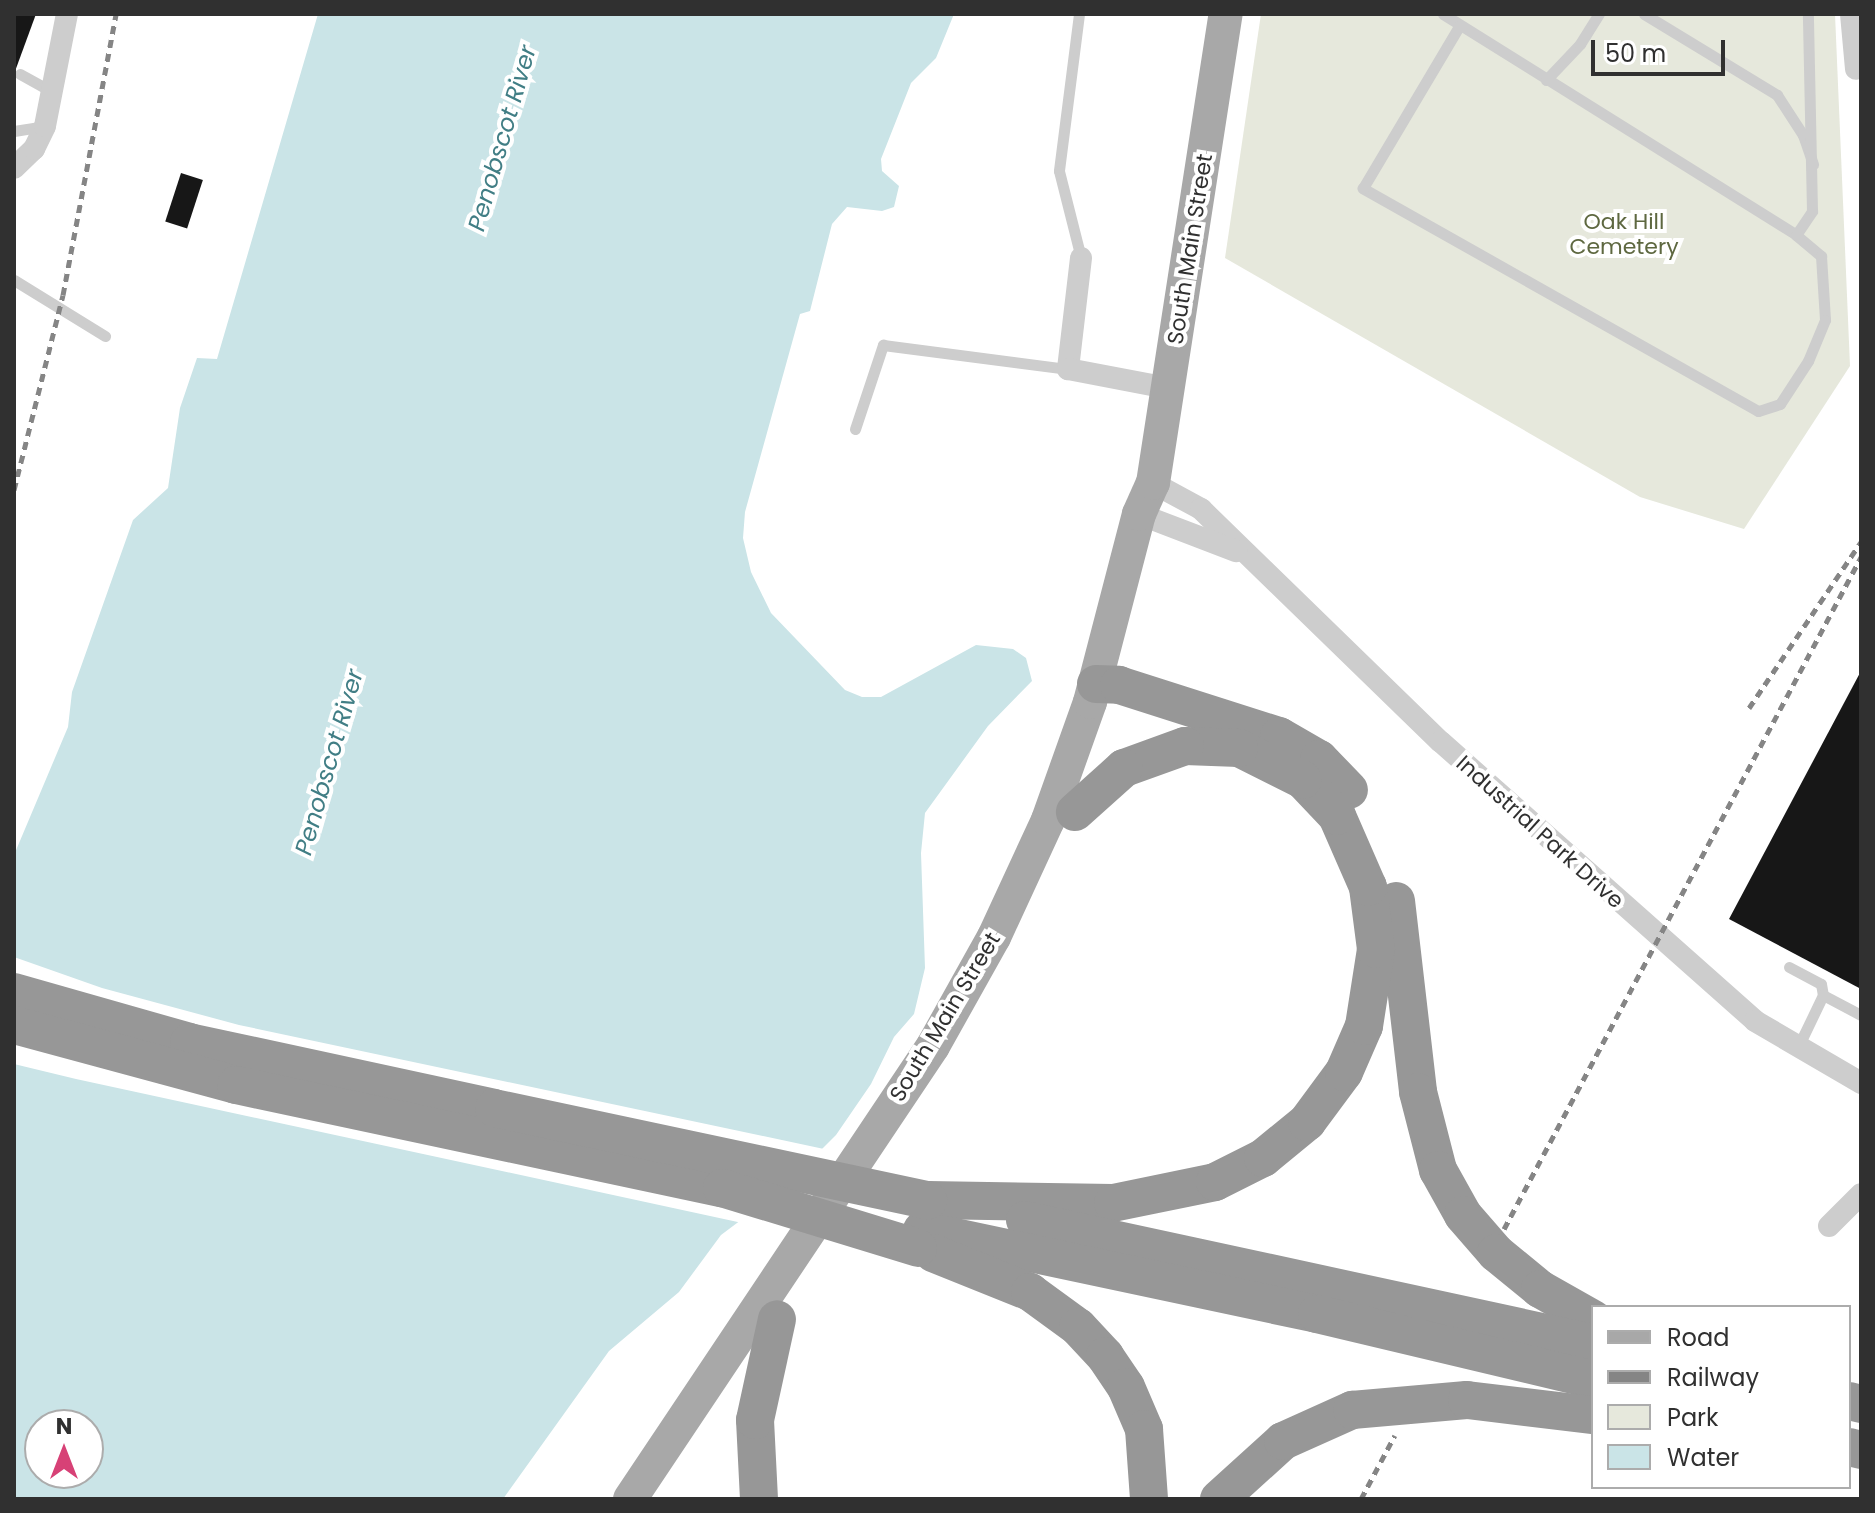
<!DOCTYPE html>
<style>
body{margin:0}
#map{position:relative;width:1875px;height:1513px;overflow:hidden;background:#fff;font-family:Poppins,sans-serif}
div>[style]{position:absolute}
.green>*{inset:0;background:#e6e8dc}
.water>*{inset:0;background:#cae4e7}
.pier>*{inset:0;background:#fff}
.building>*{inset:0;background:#171717;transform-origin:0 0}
.service>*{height:11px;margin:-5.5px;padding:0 5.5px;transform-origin:5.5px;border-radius:5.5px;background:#cdcdcd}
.minor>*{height:22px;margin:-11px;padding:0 11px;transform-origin:11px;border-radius:11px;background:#cdcdcd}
.primary>*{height:34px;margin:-17px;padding:0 17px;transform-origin:17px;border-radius:17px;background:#a8a8a8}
.motorway>*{height:38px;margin:-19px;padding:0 19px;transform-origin:19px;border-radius:19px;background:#979797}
.rail>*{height:5px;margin-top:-2.5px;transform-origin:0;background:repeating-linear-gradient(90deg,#858585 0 8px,transparent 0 14px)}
.motorway-bridge>*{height:38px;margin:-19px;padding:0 19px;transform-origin:19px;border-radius:19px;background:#979797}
span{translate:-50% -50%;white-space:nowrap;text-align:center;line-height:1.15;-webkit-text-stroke:8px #fff;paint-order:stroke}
.park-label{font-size:22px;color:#5e6840}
.street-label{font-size:22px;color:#303030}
.water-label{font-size:24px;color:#417e85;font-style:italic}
.frame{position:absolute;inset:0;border:16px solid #303030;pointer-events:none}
.legend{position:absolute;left:1591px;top:1305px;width:260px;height:184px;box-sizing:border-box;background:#fff;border:2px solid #acacac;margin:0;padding:10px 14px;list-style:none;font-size:24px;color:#303030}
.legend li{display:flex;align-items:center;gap:16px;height:40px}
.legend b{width:40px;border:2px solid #acacac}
.north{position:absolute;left:24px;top:1409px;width:80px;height:80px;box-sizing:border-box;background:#fff;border:2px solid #acacac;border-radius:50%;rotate:0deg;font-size:22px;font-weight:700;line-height:32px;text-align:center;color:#303030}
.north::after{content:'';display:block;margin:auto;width:28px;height:36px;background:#d74176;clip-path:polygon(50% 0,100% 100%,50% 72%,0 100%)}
.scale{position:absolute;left:1591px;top:40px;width:134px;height:36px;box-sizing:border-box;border:4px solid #303030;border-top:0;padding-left:10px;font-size:24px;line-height:28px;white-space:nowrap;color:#303030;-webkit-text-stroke:6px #fff;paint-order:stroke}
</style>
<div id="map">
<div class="green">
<div style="clip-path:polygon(1261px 14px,1835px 14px,1850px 366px,1744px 529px,1640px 497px,1225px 258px)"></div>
</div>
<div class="water">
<div style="clip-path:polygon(evenodd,318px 14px,954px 14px,936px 58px,911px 83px,881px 159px,882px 171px,899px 186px,894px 207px,882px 211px,847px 207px,832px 224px,810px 311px,800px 314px,745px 512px,743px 538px,751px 572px,771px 613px,845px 690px,862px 697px,881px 697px,976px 645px,1013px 649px,1026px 658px,1032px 681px,988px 726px,925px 813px,921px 853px,925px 968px,914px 1014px,894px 1037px,871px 1084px,836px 1135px,781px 1190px,721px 1235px,679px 1292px,609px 1351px,503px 1499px,14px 1499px,14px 855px,68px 727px,72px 692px,133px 520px,168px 488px,180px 408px,197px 358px,217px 359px,318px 14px,40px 1425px,88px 1425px,88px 1473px,40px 1473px,40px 1425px)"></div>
</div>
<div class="pier">
<div style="clip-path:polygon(14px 957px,102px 988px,239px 1025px,824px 1149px,747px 1224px,76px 1079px,14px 1064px)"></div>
</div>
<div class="building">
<div style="clip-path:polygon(14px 14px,36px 14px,14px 74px)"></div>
<div style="left:181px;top:173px;width:23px;height:51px;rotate:18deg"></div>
<div style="clip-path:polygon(1861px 671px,1861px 989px,1729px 919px)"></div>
</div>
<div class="service">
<div style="left:1079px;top:14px;width:158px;rotate:97.3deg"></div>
<div style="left:1059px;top:171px;width:90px;rotate:75.8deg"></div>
<div style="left:1443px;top:14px;width:416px;rotate:32deg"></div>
<div style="left:1796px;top:235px;width:33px;rotate:40deg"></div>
<div style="left:1821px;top:256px;width:64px;rotate:86.4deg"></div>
<div style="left:1825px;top:320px;width:44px;rotate:112.5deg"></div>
<div style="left:1808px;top:361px;width:51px;rotate:123.1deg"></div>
<div style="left:1780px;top:404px;width:23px;rotate:162deg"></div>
<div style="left:1758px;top:411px;width:454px;rotate:-150.6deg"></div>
<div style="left:1363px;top:188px;width:188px;rotate:-59.3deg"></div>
<div style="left:1644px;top:14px;width:156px;rotate:31.3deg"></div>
<div style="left:1777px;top:95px;width:48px;rotate:57deg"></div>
<div style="left:1803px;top:135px;width:31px;rotate:71deg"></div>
<div style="left:20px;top:74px;width:38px;rotate:29deg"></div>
<div style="left:1546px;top:80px;width:50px;rotate:-46.6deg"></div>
<div style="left:1580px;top:44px;width:36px;rotate:-58deg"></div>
<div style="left:14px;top:131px;width:31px;rotate:-9deg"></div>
<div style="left:1796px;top:235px;width:29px;rotate:-56deg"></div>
<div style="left:1812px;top:211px;width:197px;rotate:-91.2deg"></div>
<div style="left:14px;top:280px;width:107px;rotate:31.6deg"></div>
<div style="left:855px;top:429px;width:89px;rotate:-71.6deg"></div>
<div style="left:883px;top:345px;width:187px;rotate:7.4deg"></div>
<div style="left:1789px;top:967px;width:36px;rotate:28deg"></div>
<div style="left:1821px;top:984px;width:11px;rotate:80deg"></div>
<div style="left:1798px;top:1047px;width:58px;rotate:-64.3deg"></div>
<div style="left:1823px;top:995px;width:43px;rotate:27.8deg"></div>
</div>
<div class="minor">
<div style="left:1851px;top:14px;width:55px;rotate:84.8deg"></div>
<div style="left:14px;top:168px;width:28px;rotate:-44deg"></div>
<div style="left:34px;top:149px;width:25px;rotate:-64deg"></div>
<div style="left:45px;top:126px;width:114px;rotate:-78.9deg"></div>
<div style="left:1081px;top:258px;width:112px;rotate:96.7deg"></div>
<div style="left:1068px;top:369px;width:102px;rotate:10.8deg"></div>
<div style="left:1153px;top:483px;width:55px;rotate:28.4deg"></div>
<div style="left:1201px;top:509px;width:334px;rotate:44.2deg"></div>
<div style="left:1441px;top:742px;width:420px;rotate:41.6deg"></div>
<div style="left:1755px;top:1021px;width:123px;rotate:30.3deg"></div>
<div style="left:1139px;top:514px;width:104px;rotate:20.9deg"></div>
<div style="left:1829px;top:1226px;width:45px;rotate:-45deg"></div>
</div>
<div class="primary">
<div style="left:630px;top:1499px;width:545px;rotate:-56.22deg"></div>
<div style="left:933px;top:1046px;width:125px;rotate:-60.8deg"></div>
<div style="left:994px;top:937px;width:129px;rotate:-65.2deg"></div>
<div style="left:1048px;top:820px;width:125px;rotate:-70.4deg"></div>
<div style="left:1090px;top:702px;width:194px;rotate:-75.4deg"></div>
<div style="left:1139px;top:514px;width:34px;rotate:-66deg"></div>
<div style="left:1153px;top:483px;width:475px;rotate:-81.2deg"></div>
</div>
<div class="motorway">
<div style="left:1096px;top:684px;width:23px;rotate:2deg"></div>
<div style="left:1119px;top:685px;width:168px;rotate:17.7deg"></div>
<div style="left:1279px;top:736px;width:46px;rotate:29.9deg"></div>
<div style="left:1319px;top:759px;width:43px;rotate:45.9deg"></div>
<div style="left:1396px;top:901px;width:192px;rotate:83.4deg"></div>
<div style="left:1418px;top:1092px;width:81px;rotate:75.6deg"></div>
<div style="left:1438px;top:1170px;width:51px;rotate:60.9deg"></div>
<div style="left:1463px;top:1215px;width:50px;rotate:49deg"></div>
<div style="left:1496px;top:1253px;width:57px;rotate:39.3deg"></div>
<div style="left:1540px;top:1289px;width:61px;rotate:29.5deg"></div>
<div style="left:14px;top:992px;width:182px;rotate:15.9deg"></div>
<div style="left:189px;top:1042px;width:312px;rotate:12.2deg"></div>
<div style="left:14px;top:1025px;width:230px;rotate:15.1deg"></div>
<div style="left:236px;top:1085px;width:497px;rotate:12deg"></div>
<div style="left:928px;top:1200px;width:185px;rotate:0.9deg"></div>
<div style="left:1113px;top:1203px;width:104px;rotate:-11.6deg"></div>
<div style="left:1215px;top:1182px;width:54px;rotate:-26.6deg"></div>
<div style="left:1263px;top:1158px;width:57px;rotate:-39.3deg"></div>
<div style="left:1307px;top:1122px;width:62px;rotate:-53.5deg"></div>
<div style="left:1344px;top:1072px;width:50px;rotate:-66.5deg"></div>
<div style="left:1364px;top:1026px;width:78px;rotate:-81.1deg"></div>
<div style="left:1376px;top:949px;width:63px;rotate:-97.4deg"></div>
<div style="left:1368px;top:887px;width:77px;rotate:-113.6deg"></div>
<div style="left:1337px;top:816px;width:50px;rotate:-133.4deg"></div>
<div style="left:1303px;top:780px;width:72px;rotate:-153.4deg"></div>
<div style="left:1239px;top:748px;width:54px;rotate:-177.9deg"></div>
<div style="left:1185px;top:746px;width:65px;rotate:160.2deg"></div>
<div style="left:1124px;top:768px;width:66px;rotate:138.1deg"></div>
<div style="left:1025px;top:1220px;width:581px;rotate:12.22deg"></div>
<div style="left:922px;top:1230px;width:404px;rotate:12deg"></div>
<div style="left:1317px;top:1314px;width:284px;rotate:13.4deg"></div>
<div style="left:933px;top:1253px;width:105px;rotate:21.9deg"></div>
<div style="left:1030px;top:1292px;width:59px;rotate:36.1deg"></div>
<div style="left:1078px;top:1327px;width:40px;rotate:47deg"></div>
<div style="left:1105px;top:1356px;width:37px;rotate:56deg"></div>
<div style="left:1126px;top:1387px;width:46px;rotate:66.8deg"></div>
<div style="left:1144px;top:1429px;width:70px;rotate:85.9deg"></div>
<div style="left:1849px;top:1401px;width:12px;rotate:14deg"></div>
<div style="left:1849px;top:1447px;width:12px;rotate:14deg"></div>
<div style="left:759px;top:1499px;width:79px;rotate:-92.9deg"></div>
<div style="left:755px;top:1420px;width:103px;rotate:-77.7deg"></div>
<div style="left:1219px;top:1499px;width:86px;rotate:-42.2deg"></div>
<div style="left:1283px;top:1441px;width:76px;rotate:-24.2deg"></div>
<div style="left:1352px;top:1410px;width:115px;rotate:-5deg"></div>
<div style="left:1467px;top:1400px;width:127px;rotate:6.8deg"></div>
</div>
<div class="rail">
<div style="left:14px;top:490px;width:201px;rotate:-75.9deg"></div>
<div style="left:63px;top:295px;width:286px;rotate:-79.3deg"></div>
<div style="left:1749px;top:708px;width:200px;rotate:-56deg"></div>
<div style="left:1504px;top:1229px;width:761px;rotate:-62.02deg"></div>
<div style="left:1361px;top:1499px;width:72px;rotate:-62deg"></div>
</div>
<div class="motorway-bridge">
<div style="left:494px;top:1108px;width:444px;rotate:12deg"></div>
<div style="left:722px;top:1188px;width:205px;rotate:17deg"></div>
</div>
<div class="park-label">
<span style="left:1624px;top:234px">Oak Hill<br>Cemetery</span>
</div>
<div class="street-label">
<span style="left:1190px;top:249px;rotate:-81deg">South Main Street</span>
<span style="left:1540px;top:832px;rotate:42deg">Industrial Park Drive</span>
<span style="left:945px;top:1017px;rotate:-59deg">South Main Street</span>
</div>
<div class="water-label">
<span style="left:502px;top:138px;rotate:-74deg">Penobscot River</span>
<span style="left:329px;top:762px;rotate:-74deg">Penobscot River</span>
</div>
<div class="frame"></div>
<ul class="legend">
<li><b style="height:10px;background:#a8a8a8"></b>Road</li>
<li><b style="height:10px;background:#858585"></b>Railway</li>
<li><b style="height:22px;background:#e6e8dc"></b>Park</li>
<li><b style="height:22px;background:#cae4e7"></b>Water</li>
</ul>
<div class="north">N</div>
<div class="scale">50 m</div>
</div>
